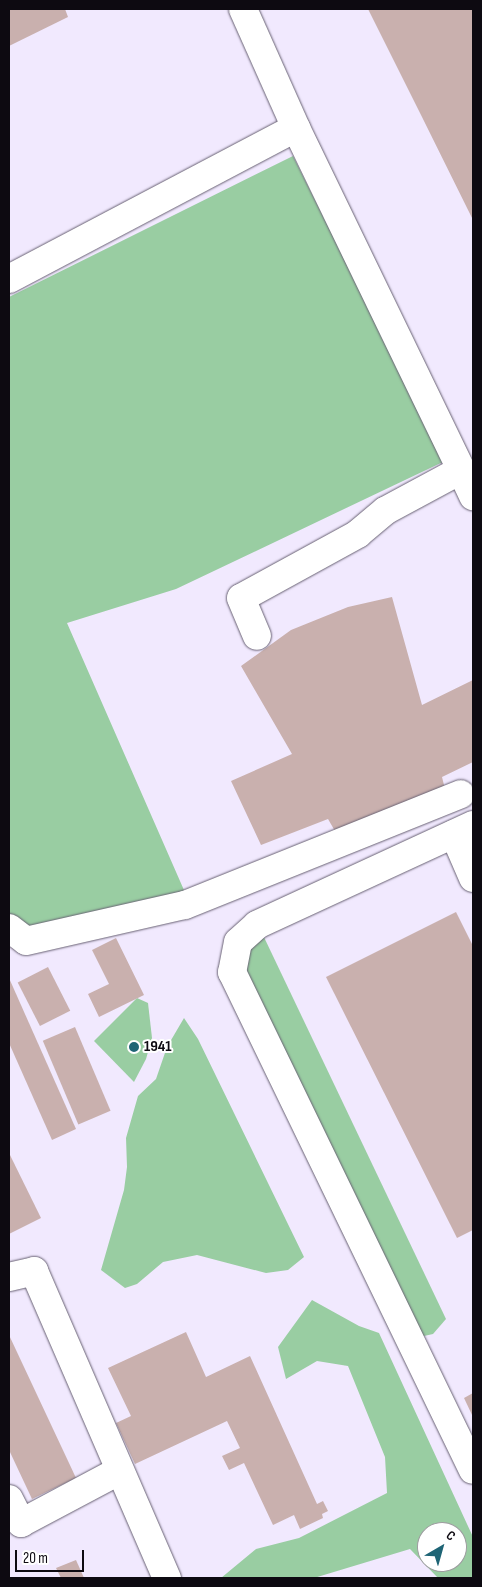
<!DOCTYPE html>
<meta charset="utf-8">
<style>
body{margin:0}
#map{position:relative;width:482px;height:1587px;overflow:hidden;background:#f1e9fe;font-family:"Sofia Sans Condensed",sans-serif}
div>[style]{position:absolute}
.green>*{inset:0;background:#99cda2}
.building>*{inset:0;background:#c9b0ae;transform-origin:0 0}
.roads{filter:drop-shadow(0 0 1px #686173) drop-shadow(0 0 1px #686173)}
.minor>*{height:28px;margin:-14px;padding:0 14px;transform-origin:14px;border-radius:14px;background:#fff}
.dots>*{width:14px;height:14px;translate:-50% -50%;box-sizing:border-box;border:2px solid #fff;border-radius:50%}
span{translate:-50% -50%;white-space:nowrap;text-align:center;line-height:1.15;-webkit-text-stroke:4px #fff;paint-order:stroke}
.poi-label{font-size:16px;color:#0d0a11;font-weight:700}
.left{translate:0 -50%;text-align:left}
.frame{position:absolute;inset:0;border:10px solid #0d0a11;pointer-events:none}
.north{position:absolute;left:417px;top:1522px;width:50px;height:50px;box-sizing:border-box;background:#fff;border:1px solid #9e9da0;border-radius:50%;rotate:38deg;font-size:14px;font-weight:700;line-height:20px;text-align:center;color:#0d0a11}
.north::after{content:'';display:block;margin:auto;width:18px;height:22px;background:#1e6475;clip-path:polygon(50% 0,100% 100%,50% 72%,0 100%)}
.scale{position:absolute;left:15px;top:1550px;width:69px;height:22px;box-sizing:border-box;border:2px solid #0d0a11;border-top:0;padding-left:6px;font-size:15px;line-height:18px;white-space:nowrap;color:#0d0a11;-webkit-text-stroke:4px #fff;paint-order:stroke}
</style>
<div id="map">
<div class="green">
<div style="clip-path:polygon(293px 156px,445px 461px,176px 589px,67px 623px,187px 897px,57px 932px,15px 923px,9px 918px,9px 297px)"></div>
<div style="clip-path:polygon(262px 933px,446px 1319px,433px 1334px,424px 1336px,414px 1331px,247px 974px,247px 952px)"></div>
<div style="clip-path:polygon(137px 998px,148px 1003px,152px 1038px,146px 1059px,134px 1082px,94px 1041px)"></div>
<div style="clip-path:polygon(184px 1018px,198px 1039px,304px 1257px,288px 1270px,266px 1273px,197px 1255px,163px 1262px,137px 1284px,125px 1288px,101px 1270px,124px 1190px,127px 1167px,126px 1138px,138px 1096px,156px 1079px,167px 1047px)"></div>
<div style="clip-path:polygon(evenodd,312px 1300px,359px 1326px,379px 1333px,473px 1537px,473px 1578px,438px 1578px,410px 1549px,314px 1578px,221px 1578px,256px 1549px,299px 1538px,387px 1493px,385px 1457px,348px 1366px,317px 1361px,286px 1379px,278px 1347px,312px 1300px,427px 1532px,457px 1532px,457px 1562px,427px 1562px,427px 1532px)"></div>
</div>
<div class="building">
<div style="clip-path:polygon(9px 9px,65px 9px,68px 17px,9px 46px)"></div>
<div style="clip-path:polygon(368px 9px,473px 9px,473px 220px,422px 117px)"></div>
<div style="clip-path:polygon(392px 597px,422px 705px,473px 680px,473px 762px,442px 777px,446px 793px,339px 838px,328px 819px,261px 845px,231px 781px,292px 754px,241px 666px,291px 630px,348px 607px)"></div>
<div style="clip-path:polygon(456px 912px,473px 946px,473px 1230px,457px 1238px,326px 977px)"></div>
<div style="clip-path:polygon(116px 938px,144px 995px,99px 1017px,88px 994px,109px 984px,92px 950px)"></div>
<div style="left:48px;top:967px;width:49px;height:34px;rotate:63deg"></div>
<div style="clip-path:polygon(9px 978px,76px 1129px,52px 1140px,9px 1043px)"></div>
<div style="left:75px;top:1027px;width:91px;height:35px;rotate:67deg"></div>
<div style="clip-path:polygon(9px 1153px,41px 1218px,9px 1234px)"></div>
<div style="clip-path:polygon(186px 1332px,206px 1377px,250px 1356px,317px 1504px,323px 1501px,328px 1511px,322px 1514px,323px 1518px,300px 1529px,294px 1515px,273px 1525px,244px 1463px,229px 1470px,222px 1456px,240px 1448px,227px 1421px,135px 1464px,116px 1423px,131px 1416px,108px 1368px)"></div>
<div style="clip-path:polygon(9px 1335px,76px 1478px,32px 1499px,9px 1450px)"></div>
<div style="clip-path:polygon(473px 1393px,473px 1417px,464px 1398px)"></div>
<div style="clip-path:polygon(76px 1560px,84px 1578px,61px 1578px,56px 1568px)"></div>
</div>
<div class="roads">
<div class="minor">
<div style="left:243px;top:9px;width:130px;rotate:66deg"></div>
<div style="left:9px;top:279px;width:324px;rotate:-27.8deg"></div>
<div style="left:296px;top:128px;width:380px;rotate:64.2deg"></div>
<div style="left:461px;top:470px;width:86px;rotate:151.7deg"></div>
<div style="left:385px;top:511px;width:35px;rotate:140deg"></div>
<div style="left:358px;top:534px;width:133px;rotate:151.3deg"></div>
<div style="left:241px;top:598px;width:41px;rotate:67.2deg"></div>
<div style="left:461px;top:470px;width:29px;rotate:65deg"></div>
<div style="left:473px;top:825px;width:238px;rotate:155.2deg"></div>
<div style="left:257px;top:925px;width:25px;rotate:138deg"></div>
<div style="left:238px;top:942px;width:31px;rotate:101deg"></div>
<div style="left:232px;top:972px;width:553px;rotate:64.18deg"></div>
<div style="left:454px;top:834px;width:48px;rotate:66.6deg"></div>
<div style="left:9px;top:928px;width:21px;rotate:37deg"></div>
<div style="left:26px;top:941px;width:163px;rotate:-12.8deg"></div>
<div style="left:185px;top:905px;width:297px;rotate:-21.9deg"></div>
<div style="left:9px;top:1277px;width:26px;rotate:-13deg"></div>
<div style="left:34px;top:1271px;width:335px;rotate:66.6deg"></div>
<div style="left:9px;top:1499px;width:27px;rotate:63deg"></div>
<div style="left:21px;top:1523px;width:111px;rotate:-28deg"></div>
</div>
</div>
<div class="dots">
<div style="left:134px;top:1047px;background:#1e6475"></div>
</div>
<div class="poi-label">
<span class="left" style="left:144px;top:1047px">1941</span>
</div>
<div class="frame"></div>
<div class="north">С</div>
<div class="scale">20 m</div>
</div>
